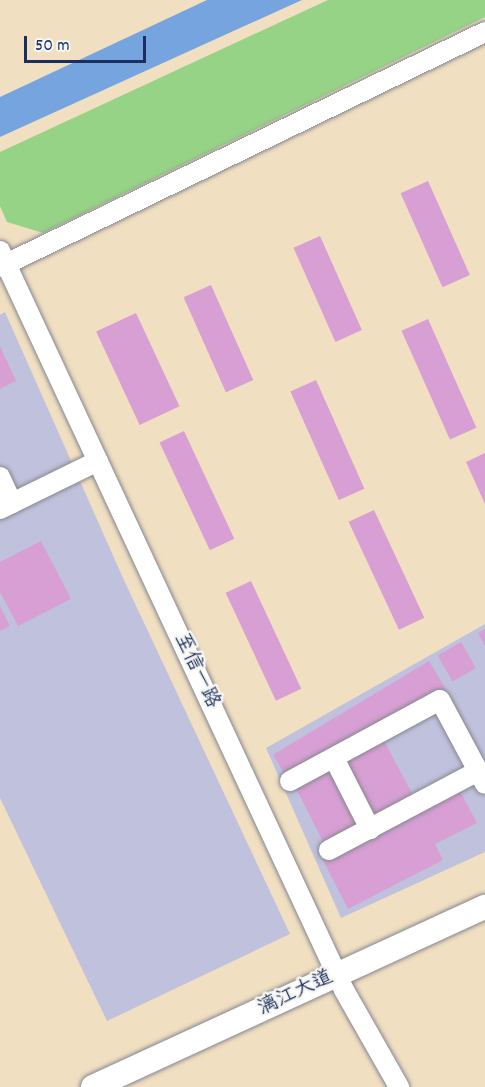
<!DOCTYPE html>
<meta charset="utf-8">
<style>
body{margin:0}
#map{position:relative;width:485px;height:1087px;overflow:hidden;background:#f1dfc1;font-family:Dekko,"LXGW WenKai TC",sans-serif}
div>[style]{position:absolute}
.industrial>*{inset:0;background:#c0c2dd}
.green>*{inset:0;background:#97d387}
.water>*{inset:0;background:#75a4de}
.building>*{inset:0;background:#d79fd4;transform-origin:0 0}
.roads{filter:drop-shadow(0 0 2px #868790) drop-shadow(0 0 2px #868790)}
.minor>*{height:20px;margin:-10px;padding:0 10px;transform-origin:10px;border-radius:10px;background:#fff}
.major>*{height:24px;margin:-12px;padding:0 12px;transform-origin:12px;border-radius:12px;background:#fff}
span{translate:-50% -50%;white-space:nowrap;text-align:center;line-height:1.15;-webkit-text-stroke:5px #f6f6f2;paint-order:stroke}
.street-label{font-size:20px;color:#1b2f5e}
.scale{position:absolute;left:24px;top:36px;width:122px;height:27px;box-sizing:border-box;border:3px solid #1b2f5e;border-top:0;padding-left:8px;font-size:18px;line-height:21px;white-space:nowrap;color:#1b2f5e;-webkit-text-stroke:4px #f6f6f2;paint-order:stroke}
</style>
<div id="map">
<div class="industrial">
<div style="clip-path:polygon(5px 312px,123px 578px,290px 934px,107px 1021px,0 798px,0 315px)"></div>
<div style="clip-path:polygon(485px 624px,485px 852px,341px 918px,266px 748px)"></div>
</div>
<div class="green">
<div style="clip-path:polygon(328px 0,485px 0,485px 17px,43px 233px,7px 222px,0 206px,0 152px)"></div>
</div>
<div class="water">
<div style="clip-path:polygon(207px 0,302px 0,0 137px,0 97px)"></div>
</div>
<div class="building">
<div style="left:428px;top:181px;width:103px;height:30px;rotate:66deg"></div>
<div style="left:320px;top:236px;width:103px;height:29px;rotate:66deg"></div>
<div style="left:211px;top:285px;width:104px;height:30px;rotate:66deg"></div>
<div style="left:136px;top:313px;width:103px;height:44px;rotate:65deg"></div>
<div style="left:428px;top:319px;width:119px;height:29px;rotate:66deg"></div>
<div style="clip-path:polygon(0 346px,16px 381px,0 389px)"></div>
<div style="left:316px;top:380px;width:119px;height:28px;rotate:66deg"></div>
<div style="left:184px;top:431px;width:119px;height:27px;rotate:65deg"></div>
<div style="clip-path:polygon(485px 453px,485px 504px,466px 462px)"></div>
<div style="left:374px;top:510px;width:119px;height:28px;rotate:65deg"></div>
<div style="clip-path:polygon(41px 541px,71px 599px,18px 626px,0 592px,0 562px)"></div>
<div style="left:251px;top:581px;width:119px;height:28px;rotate:65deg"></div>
<div style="clip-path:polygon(0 606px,10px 626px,0 631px)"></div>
<div style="clip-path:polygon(485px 629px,485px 646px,478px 633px)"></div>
<div style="left:461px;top:642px;width:30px;height:27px;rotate:60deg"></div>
<div style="left:429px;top:661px;width:33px;height:182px;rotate:59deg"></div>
<div style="left:382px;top:737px;width:67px;height:45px;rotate:62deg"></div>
<div style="left:329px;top:765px;width:68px;height:40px;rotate:63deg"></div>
<div style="clip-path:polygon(459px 789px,477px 823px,435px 844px,443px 860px,348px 909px,323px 860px)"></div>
</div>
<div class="roads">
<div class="minor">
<div style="left:0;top:251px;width:815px;rotate:65.04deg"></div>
<div style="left:344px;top:990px;width:112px;rotate:60.4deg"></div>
<div style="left:0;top:267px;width:539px;rotate:-25.85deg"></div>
<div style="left:0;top:477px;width:29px;rotate:65deg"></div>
<div style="left:0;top:509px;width:109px;rotate:-26.1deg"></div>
<div style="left:334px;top:758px;width:80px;rotate:63.1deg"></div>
<div style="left:290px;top:781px;width:170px;rotate:-28.4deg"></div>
<div style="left:440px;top:700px;width:95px;rotate:61.8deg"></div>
<div style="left:329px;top:850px;width:169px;rotate:-27.9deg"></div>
</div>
<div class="major">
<div style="left:93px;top:1087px;width:431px;rotate:-24.7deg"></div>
</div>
</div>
<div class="street-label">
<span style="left:196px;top:671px;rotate:65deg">至信一路</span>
<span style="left:296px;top:994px;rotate:-25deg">漓江大道</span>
</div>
<div class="scale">50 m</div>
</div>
